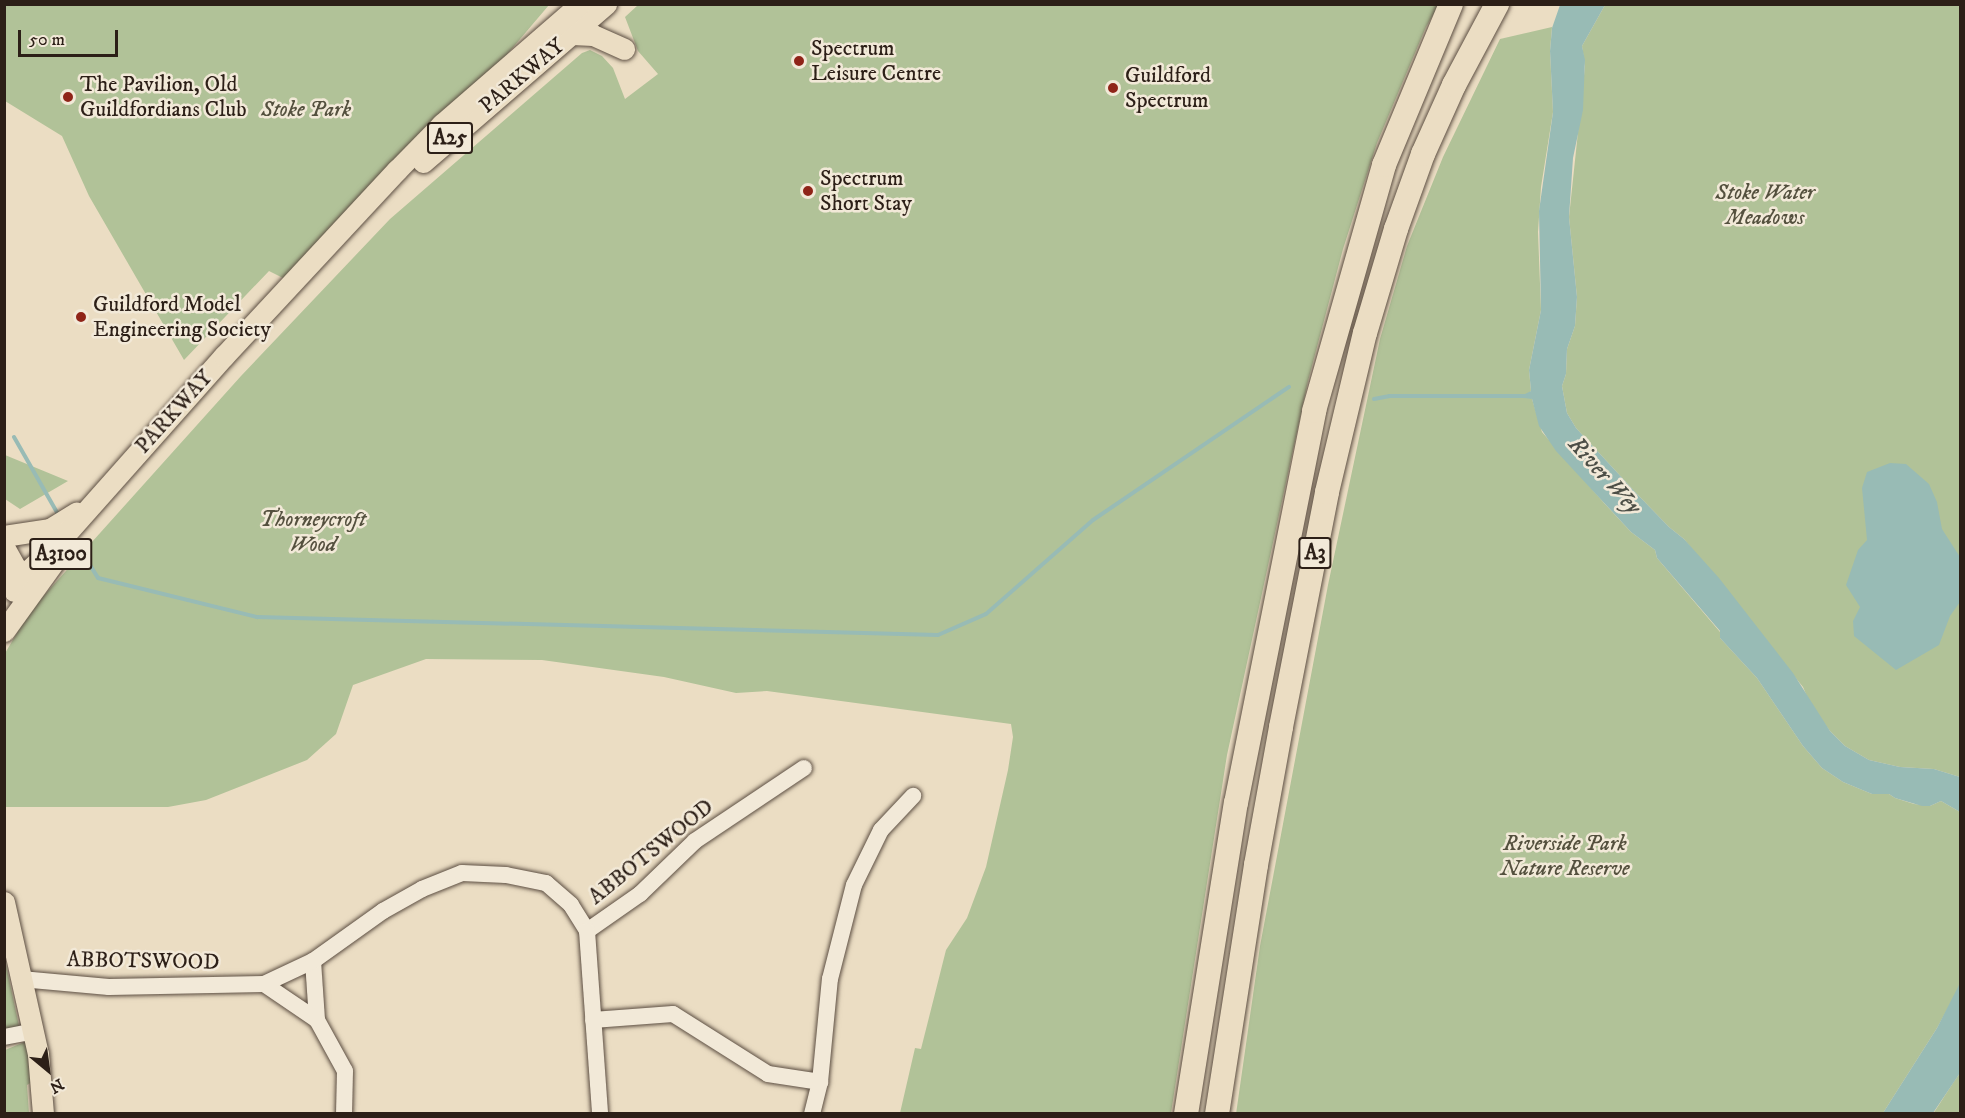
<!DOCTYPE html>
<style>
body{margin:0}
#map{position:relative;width:1965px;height:1118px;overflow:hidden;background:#ebddc3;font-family:"IM FELL DW Pica",serif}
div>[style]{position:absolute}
.green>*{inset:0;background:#b1c298}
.water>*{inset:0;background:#98bbb5}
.stream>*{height:4px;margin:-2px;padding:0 2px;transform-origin:2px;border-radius:2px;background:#98bbb5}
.roads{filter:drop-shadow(0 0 2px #5c4e42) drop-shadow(0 0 2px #5c4e42)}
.minor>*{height:16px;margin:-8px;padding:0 8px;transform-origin:8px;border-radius:8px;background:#f2e9d8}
.major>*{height:21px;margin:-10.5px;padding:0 10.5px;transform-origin:10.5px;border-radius:10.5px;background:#ebddc3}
.highway>*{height:24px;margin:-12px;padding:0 12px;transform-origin:12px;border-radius:12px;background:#ebddc3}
.dots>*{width:16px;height:16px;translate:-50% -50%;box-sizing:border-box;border:3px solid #f2e9d8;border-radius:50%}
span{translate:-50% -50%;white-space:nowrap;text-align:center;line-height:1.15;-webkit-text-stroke:5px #f2e9d8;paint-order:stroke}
.shield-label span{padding:2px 4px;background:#f2e9d8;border:2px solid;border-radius:4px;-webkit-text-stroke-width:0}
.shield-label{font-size:21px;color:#2c1f17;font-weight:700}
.poi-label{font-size:22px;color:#2c1f17}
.left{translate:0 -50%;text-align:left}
.street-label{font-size:22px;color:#2c1f17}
.park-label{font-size:22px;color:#54503e;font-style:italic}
.water-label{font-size:24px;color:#4c4e46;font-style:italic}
.frame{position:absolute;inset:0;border:6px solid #2c1f17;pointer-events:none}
.north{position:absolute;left:18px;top:1040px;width:60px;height:60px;-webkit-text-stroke:4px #f2e9d8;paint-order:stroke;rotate:151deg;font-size:16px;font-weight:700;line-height:24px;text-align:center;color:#2c1f17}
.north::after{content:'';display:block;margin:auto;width:21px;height:27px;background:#2c1f17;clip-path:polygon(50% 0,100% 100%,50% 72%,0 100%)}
.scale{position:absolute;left:18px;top:30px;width:100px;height:27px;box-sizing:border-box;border:3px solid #2c1f17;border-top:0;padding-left:8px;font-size:18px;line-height:21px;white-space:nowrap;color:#2c1f17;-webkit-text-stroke:4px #f2e9d8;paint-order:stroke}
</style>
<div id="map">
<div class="green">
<div style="clip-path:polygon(4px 5px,549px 5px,482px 84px,285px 279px,269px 271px,184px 360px,89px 196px,62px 136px,5px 101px)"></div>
<div style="clip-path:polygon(638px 5px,1439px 5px,1426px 27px,1377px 143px,1343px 249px,1308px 381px,1227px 755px,1171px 1113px,900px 1113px,915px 1048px,921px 1049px,946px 950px,967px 918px,986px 867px,1008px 770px,1013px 737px,1011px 724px,767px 691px,736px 693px,664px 677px,542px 660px,426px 659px,353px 685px,336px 734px,307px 760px,206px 800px,168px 807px,5px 807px,4px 655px,30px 611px,241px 376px,390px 219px,582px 53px,590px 50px,602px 56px,613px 68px,625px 99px,658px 74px,638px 51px,625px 17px)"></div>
<div style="clip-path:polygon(1605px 5px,1960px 5px,1960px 777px,1934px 769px,1900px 767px,1869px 760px,1845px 746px,1830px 731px,1811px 706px,1803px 687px,1684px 539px,1669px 527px,1638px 495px,1576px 428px,1567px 413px,1562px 386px,1566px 374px,1567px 349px,1575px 326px,1577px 297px,1569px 217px,1585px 66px,1582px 46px)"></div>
<div style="clip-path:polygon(1552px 27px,1550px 51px,1553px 112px,1541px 187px,1538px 232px,1541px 310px,1529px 370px,1531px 391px,1527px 395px,1532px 399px,1542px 432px,1604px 503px,1631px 532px,1655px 550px,1657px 558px,1720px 632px,1720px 638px,1757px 678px,1803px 746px,1822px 768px,1843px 782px,1872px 794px,1889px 794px,1895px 798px,1914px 804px,1930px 806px,1941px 801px,1960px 812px,1960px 986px,1937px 1028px,1883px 1113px,1236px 1114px,1260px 946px,1328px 585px,1380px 339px,1407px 246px,1443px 157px,1500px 39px)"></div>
<div style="clip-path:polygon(4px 454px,5px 455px,68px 481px,20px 509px,5px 499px)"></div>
<div style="clip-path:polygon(4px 955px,19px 1026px,4px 1032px)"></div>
<div style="clip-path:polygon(27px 1041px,40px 1077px,27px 1085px,29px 1113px,5px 1114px,5px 1050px)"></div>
<div style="clip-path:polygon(1960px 1073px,1960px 1113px,1933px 1114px,1953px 1083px)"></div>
</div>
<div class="water">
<div style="clip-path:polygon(1560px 5px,1605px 5px,1582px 46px,1585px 60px,1583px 110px,1573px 158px,1569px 217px,1577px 297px,1575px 326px,1567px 349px,1566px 374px,1562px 386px,1567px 413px,1576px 428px,1638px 495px,1669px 527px,1684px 539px,1719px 578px,1793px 673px,1830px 731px,1845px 746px,1869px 760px,1900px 767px,1934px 769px,1960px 777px,1960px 812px,1941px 801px,1930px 806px,1922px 806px,1895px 798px,1889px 794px,1872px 794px,1843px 782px,1822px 768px,1803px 746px,1757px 678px,1720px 638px,1720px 631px,1657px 558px,1655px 550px,1631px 532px,1556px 451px,1539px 426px,1532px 399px,1523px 398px,1523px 395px,1531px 391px,1529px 370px,1541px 310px,1539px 211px,1553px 112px,1550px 51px,1552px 28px)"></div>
<div style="clip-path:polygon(1890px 463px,1906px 464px,1929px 484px,1937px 502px,1942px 529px,1960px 557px,1960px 602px,1950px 616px,1939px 645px,1896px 670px,1854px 636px,1853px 621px,1860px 607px,1846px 585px,1858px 550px,1867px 540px,1862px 488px,1867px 472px)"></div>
<div style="clip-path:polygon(1960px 983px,1960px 1073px,1933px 1113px,1883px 1113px,1937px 1028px)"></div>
</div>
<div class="stream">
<div style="left:1374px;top:399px;width:16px;rotate:-11deg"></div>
<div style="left:1390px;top:396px;width:136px"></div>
<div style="left:14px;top:437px;width:89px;rotate:60.3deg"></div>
<div style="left:72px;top:536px;width:49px;rotate:58.2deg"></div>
<div style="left:98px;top:578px;width:164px;rotate:13.8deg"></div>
<div style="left:257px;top:617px;width:681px;rotate:1.51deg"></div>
<div style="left:938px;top:635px;width:52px;rotate:-23.6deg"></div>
<div style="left:986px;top:614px;width:142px;rotate:-41.3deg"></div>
<div style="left:1093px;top:520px;width:237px;rotate:-34.2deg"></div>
</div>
<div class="roads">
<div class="minor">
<div style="left:587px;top:931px;width:65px;rotate:-34.9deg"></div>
<div style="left:640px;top:894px;width:76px;rotate:-43.9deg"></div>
<div style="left:695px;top:841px;width:131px;rotate:-33.8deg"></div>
<div style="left:313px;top:961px;width:59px;rotate:86.1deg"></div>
<div style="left:21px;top:979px;width:88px;rotate:5.2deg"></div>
<div style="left:109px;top:987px;width:155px;rotate:-1.1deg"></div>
<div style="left:264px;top:984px;width:64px;rotate:34.2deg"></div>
<div style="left:317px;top:1020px;width:58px;rotate:61.2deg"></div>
<div style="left:345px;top:1071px;width:43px;rotate:91.3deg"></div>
<div style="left:264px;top:984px;width:54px;rotate:-25.1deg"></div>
<div style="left:313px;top:961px;width:86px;rotate:-35.5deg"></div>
<div style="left:383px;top:911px;width:45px;rotate:-29.4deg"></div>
<div style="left:422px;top:889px;width:43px;rotate:-21.8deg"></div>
<div style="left:462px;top:873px;width:44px;rotate:2.6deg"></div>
<div style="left:506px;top:875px;width:41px;rotate:11.3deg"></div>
<div style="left:546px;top:883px;width:33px;rotate:41deg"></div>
<div style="left:571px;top:905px;width:31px;rotate:58deg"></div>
<div style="left:587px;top:931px;width:183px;rotate:85.9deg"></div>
<div style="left:593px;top:1020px;width:80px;rotate:-4.3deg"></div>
<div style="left:673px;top:1014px;width:112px;rotate:32.3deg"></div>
<div style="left:768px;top:1074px;width:53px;rotate:8.7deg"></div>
<div style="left:4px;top:1037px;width:31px;rotate:-11deg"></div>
<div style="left:812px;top:1114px;width:33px;rotate:-76deg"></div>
<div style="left:820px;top:1082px;width:103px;rotate:-84.5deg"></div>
<div style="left:830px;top:979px;width:97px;rotate:-75.7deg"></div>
<div style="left:854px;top:885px;width:61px;rotate:-63.9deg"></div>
<div style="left:881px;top:830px;width:47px;rotate:-46.7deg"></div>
</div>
<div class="major">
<div style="left:572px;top:34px;width:21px;rotate:3deg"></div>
<div style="left:593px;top:35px;width:34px;rotate:24deg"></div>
<div style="left:423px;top:162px;width:242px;rotate:-40.8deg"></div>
<div style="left:4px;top:536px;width:47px;rotate:-8.7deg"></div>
<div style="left:50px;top:529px;width:31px;rotate:-32deg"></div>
<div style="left:4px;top:547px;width:23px;rotate:61deg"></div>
<div style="left:15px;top:567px;width:24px;rotate:92deg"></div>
<div style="left:16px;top:582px;width:54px;rotate:-42.8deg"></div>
<div style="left:56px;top:545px;width:253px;rotate:-48.4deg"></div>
<div style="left:224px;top:356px;width:254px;rotate:-47.1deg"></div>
<div style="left:397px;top:170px;width:64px;rotate:-45.6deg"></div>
<div style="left:442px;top:124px;width:183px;rotate:-41deg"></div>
<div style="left:4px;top:631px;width:89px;rotate:-54.2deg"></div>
<div style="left:4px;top:902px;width:156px;rotate:77.4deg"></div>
<div style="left:38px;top:1054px;width:60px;rotate:85.2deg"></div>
</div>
<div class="highway">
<div style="left:1186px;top:1114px;width:315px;rotate:-80.9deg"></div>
<div style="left:1236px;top:803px;width:400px;rotate:-78.7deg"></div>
<div style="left:1314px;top:411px;width:256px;rotate:-74.1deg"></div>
<div style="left:1384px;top:165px;width:174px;rotate:-67.4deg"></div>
<div style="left:1217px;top:1114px;width:252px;rotate:-81.1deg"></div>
<div style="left:1256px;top:865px;width:140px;rotate:-79.7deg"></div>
<div style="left:1281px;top:727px;width:239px;rotate:-78.9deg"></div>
<div style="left:1327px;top:492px;width:163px;rotate:-76.6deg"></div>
<div style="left:1365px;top:333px;width:109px;rotate:-73.4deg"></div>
<div style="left:1396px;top:229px;width:80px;rotate:-70.2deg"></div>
<div style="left:1423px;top:154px;width:76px;rotate:-65.8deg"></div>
<div style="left:1454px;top:85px;width:92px;rotate:-62deg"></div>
</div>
</div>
<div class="dots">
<div style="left:799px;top:61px;background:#8f2418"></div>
<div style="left:1113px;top:88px;background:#8f2418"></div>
<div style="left:68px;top:97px;background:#8f2418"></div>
<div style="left:808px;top:191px;background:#8f2418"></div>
<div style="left:81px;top:317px;background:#8f2418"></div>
</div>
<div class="shield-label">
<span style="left:450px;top:138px">A25</span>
<span style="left:1315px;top:553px">A3</span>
<span style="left:61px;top:554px">A3100</span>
</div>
<div class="poi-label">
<span class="left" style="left:811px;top:61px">Spectrum<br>Leisure Centre</span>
<span class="left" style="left:1125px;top:88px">Guildford<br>Spectrum</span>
<span class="left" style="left:80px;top:97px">The Pavilion, Old<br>Guildfordians Club</span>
<span class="left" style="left:820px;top:191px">Spectrum<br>Short Stay</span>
<span class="left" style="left:93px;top:317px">Guildford Model<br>Engineering Society</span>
</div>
<div class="street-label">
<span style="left:522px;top:76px;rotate:-40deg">PARKWAY</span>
<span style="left:174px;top:412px;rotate:-48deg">PARKWAY</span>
<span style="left:651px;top:852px;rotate:-39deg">ABBOTSWOOD</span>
<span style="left:143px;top:961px;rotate:1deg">ABBOTSWOOD</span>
</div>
<div class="park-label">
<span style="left:306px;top:110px">Stoke Park</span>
<span style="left:1765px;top:205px">Stoke Water<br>Meadows</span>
<span style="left:313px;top:532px">Thorneycroft<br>Wood</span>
<span style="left:1565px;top:856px">Riverside Park<br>Nature Reserve</span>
</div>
<div class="water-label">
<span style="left:1604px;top:476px;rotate:48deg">River Wey</span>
</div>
<div class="frame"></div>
<div class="north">N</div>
<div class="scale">50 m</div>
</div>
